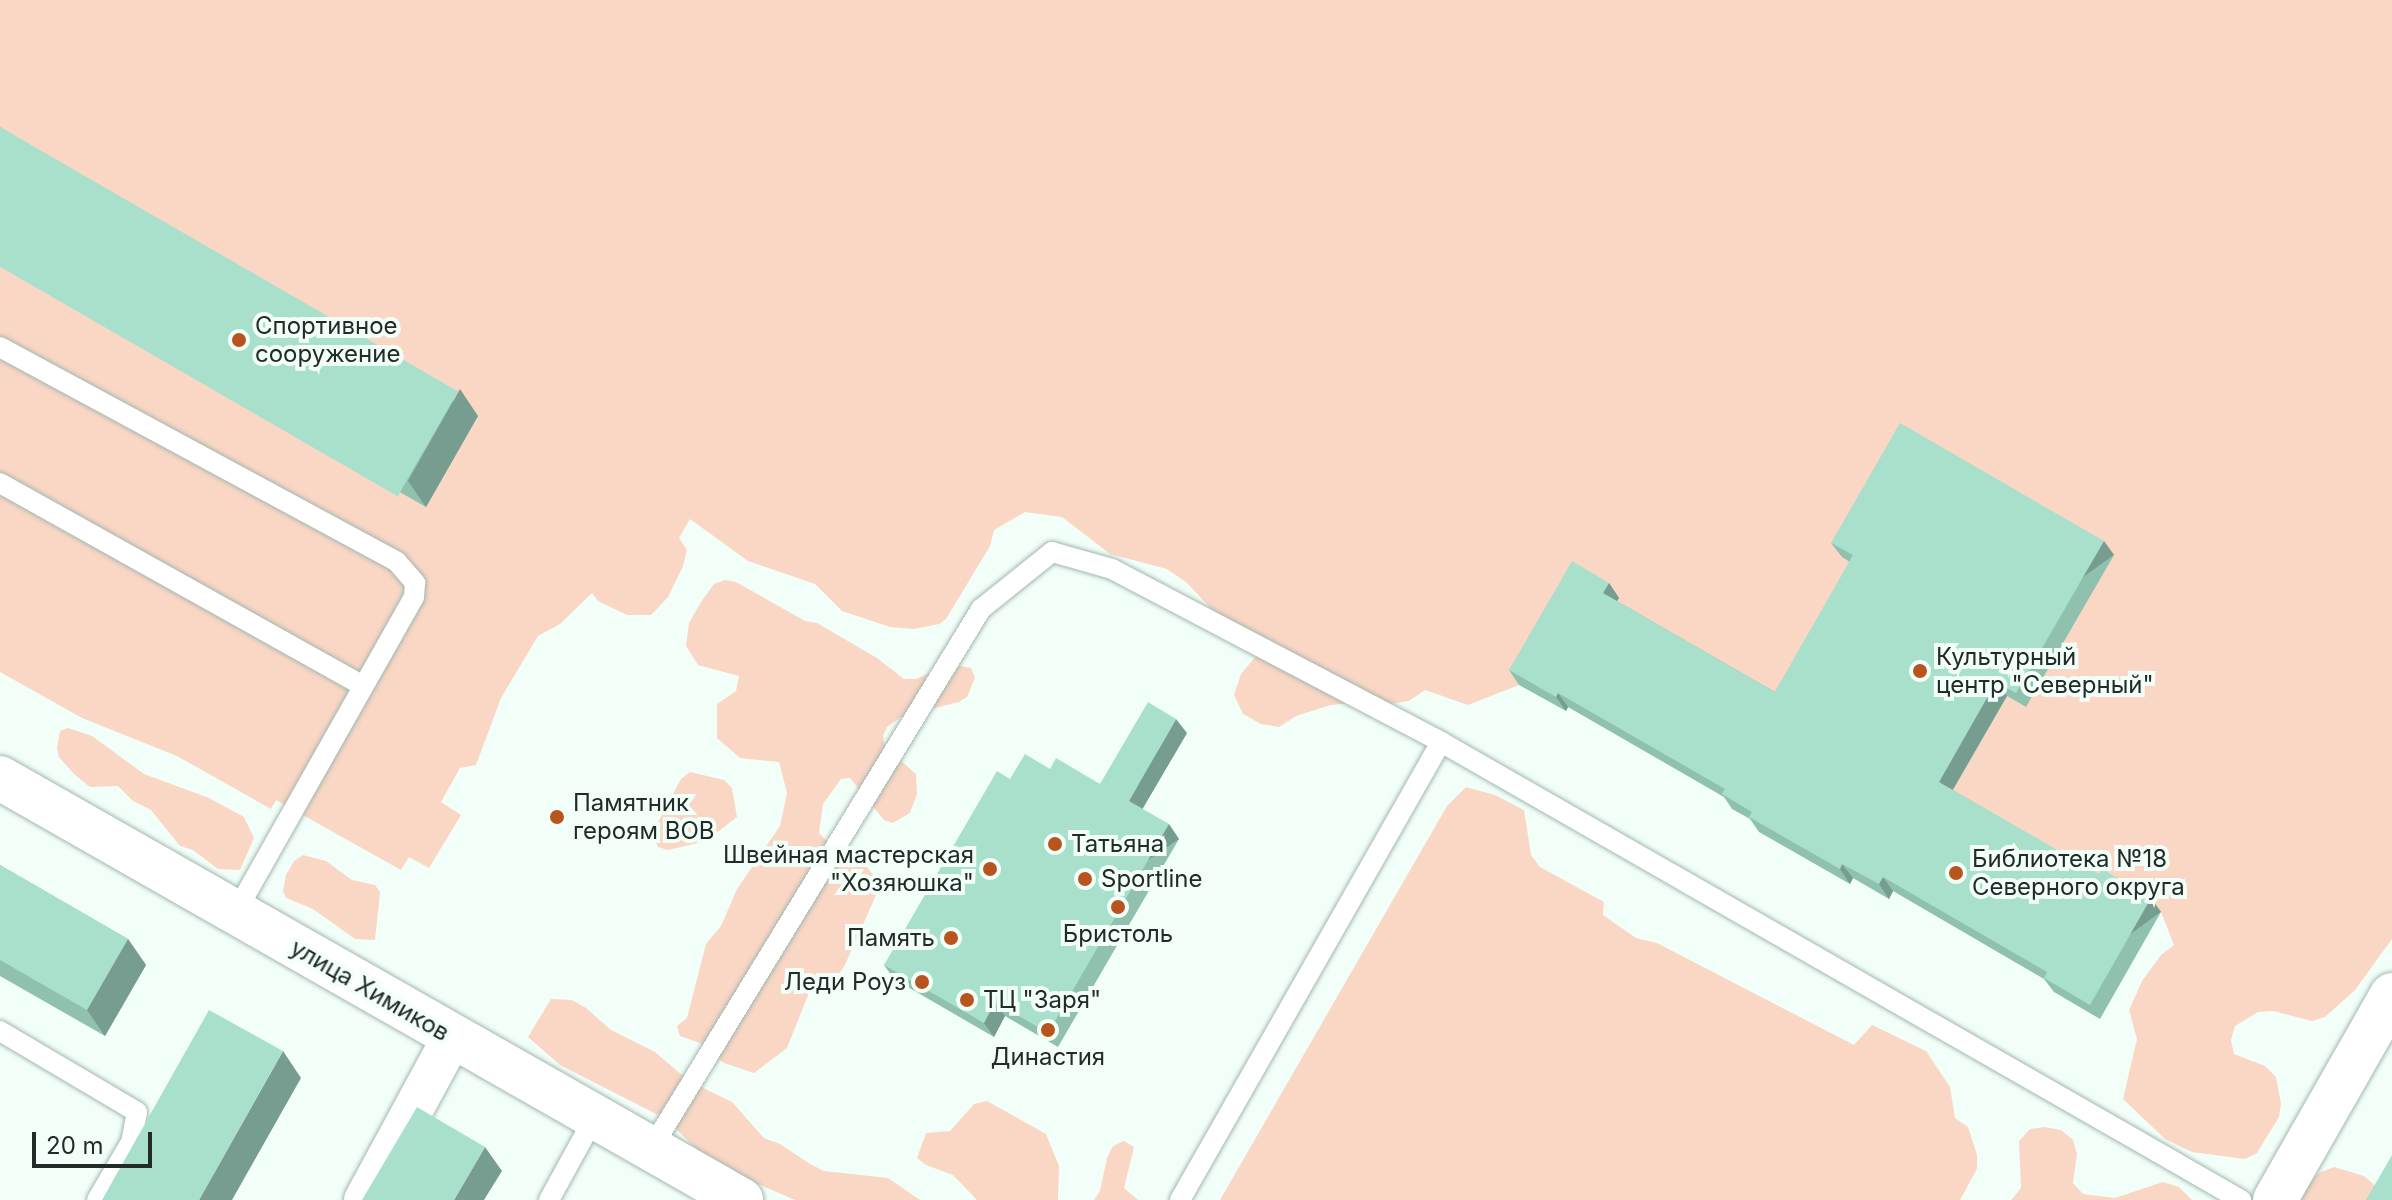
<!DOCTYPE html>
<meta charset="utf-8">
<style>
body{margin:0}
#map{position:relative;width:2392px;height:1200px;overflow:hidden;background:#f2fff9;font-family:Inter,sans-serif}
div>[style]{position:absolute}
.green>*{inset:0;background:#fad6c5}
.roads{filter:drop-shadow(0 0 2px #a3b7af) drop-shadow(0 0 2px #a3b7af)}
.service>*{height:20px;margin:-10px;padding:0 10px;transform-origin:10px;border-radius:10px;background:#fff}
.minor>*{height:40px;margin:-20px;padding:0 20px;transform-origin:20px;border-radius:20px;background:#fff}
.tertiary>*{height:44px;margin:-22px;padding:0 22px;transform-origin:22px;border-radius:22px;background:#fff}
.wall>*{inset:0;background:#90c1af}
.shaded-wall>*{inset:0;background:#769d8f;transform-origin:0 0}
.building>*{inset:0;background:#a8e0cc;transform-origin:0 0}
.dots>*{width:22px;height:22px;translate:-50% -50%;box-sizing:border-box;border:4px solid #f2fff9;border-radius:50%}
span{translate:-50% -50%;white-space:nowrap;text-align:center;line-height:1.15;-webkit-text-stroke:8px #f2fff9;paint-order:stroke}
.poi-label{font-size:24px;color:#232b28}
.left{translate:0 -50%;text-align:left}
.right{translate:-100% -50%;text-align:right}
.street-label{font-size:24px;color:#232b28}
.scale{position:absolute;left:32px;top:1132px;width:120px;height:36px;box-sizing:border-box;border:4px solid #232b28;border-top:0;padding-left:10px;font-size:24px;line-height:28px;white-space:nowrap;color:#232b28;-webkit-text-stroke:6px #f2fff9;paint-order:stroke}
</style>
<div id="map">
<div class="green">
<div style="clip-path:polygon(0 0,2392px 0,2392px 939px,2355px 990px,2325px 1017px,2312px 1021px,2273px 1011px,2258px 1012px,2235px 1026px,2231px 1040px,2234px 1054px,2265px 1066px,2276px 1077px,2281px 1104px,2279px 1117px,2257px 1153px,2245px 1159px,2192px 1152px,2165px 1139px,2123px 1099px,2137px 1039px,2129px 1010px,2142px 981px,2161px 955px,2174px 945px,2161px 912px,1949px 796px,2007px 696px,2026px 707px,1863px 570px,1785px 706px,1613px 607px,1619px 597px,1582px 576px,1519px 685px,1468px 705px,1425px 690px,1409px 701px,1390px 704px,1372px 701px,1331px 705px,1296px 716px,1279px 727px,1261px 724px,1243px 714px,1234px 695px,1241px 674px,1256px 656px,1186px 582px,1167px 569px,1110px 554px,1062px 517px,1025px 512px,994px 530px,990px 546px,946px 619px,939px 624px,914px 629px,890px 627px,842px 611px,815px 584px,748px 561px,690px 519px,679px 538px,687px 550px,683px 566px,668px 597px,651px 615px,627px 615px,598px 601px,592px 593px,560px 624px,538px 636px,501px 698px,476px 765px,460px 768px,441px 802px,461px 815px,429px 868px,409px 857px,401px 870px,276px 800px,271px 809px,177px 756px,82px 718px,0 672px)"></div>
<div style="clip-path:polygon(725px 580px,736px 582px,805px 621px,817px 623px,877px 658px,904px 679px,916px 679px,950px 664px,971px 668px,975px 678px,967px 697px,959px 702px,903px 716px,887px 727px,883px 736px,885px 747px,916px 774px,917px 794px,910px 813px,893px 823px,884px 820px,850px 778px,841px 779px,823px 804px,819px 833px,827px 841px,858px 855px,879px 883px,877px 893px,844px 967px,838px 975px,811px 988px,787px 1048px,754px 1073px,724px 1063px,700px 1043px,680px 1036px,677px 1026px,687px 1018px,706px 944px,721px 926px,737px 889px,780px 826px,787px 793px,779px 762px,740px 758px,717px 738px,717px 704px,736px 691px,739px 676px,698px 665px,686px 646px,689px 623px,701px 602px,714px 584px)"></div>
<div style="clip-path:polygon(68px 728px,92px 736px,144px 774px,209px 798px,244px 817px,254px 838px,240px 870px,218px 869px,193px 850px,180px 846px,151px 810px,133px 801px,118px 786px,90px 787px,74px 774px,59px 757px,57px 749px,60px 731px)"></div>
<div style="clip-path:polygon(690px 772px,724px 780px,732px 788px,737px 817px,706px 841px,668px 850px,658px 847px,653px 837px,656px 826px,681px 779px)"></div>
<div style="clip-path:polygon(1466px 787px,1495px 795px,1524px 810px,1531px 855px,1540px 867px,1604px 902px,1603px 915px,1636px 938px,1657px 943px,1854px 1045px,1872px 1025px,1926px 1051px,1950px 1087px,1955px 1118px,1968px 1127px,1977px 1155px,1977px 1169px,1960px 1200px,1220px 1200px,1447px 806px)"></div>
<div style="clip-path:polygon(303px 855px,326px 861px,352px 880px,375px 885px,380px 892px,375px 940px,355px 939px,313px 909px,286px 898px,283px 891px,286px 875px,294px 861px)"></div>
<div style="clip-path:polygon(551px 999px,572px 1000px,586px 1008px,611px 1030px,655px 1052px,689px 1081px,732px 1102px,764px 1138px,780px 1144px,810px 1164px,824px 1171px,888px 1178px,920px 1200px,795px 1200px,712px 1164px,666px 1119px,560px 1065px,528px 1037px)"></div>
<div style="clip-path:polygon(987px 1101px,1046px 1134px,1059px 1166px,1058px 1200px,977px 1200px,953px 1175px,926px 1165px,917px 1158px,926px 1133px,950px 1131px,974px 1104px)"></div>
<div style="clip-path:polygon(2045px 1127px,2061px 1130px,2073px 1140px,2077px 1154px,2073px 1183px,2083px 1194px,2115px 1198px,2163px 1182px,2179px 1187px,2192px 1200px,2011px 1200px,2021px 1188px,2019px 1141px,2030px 1129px)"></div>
<div style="clip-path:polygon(1124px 1141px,1134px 1147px,1124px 1188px,1138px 1200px,1094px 1200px,1100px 1191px,1107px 1158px,1113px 1146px)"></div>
<div style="clip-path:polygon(2334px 1167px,2364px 1176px,2378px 1188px,2377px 1200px,2290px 1200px,2319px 1173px)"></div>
</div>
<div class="roads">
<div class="service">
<div style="left:0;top:347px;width:451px;rotate:28.4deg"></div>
<div style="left:397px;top:562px;width:28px;rotate:49deg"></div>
<div style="left:415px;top:583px;width:14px;rotate:94deg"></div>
<div style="left:414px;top:597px;width:362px;rotate:119.5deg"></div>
<div style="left:0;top:483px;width:416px;rotate:29.2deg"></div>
<div style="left:0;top:1031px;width:159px;rotate:30.6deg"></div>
<div style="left:137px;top:1112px;width:31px;rotate:101deg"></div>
<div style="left:131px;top:1142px;width:67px;rotate:120.4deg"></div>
<div style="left:651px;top:1149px;width:633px;rotate:-58.57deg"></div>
<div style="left:981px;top:609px;width:91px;rotate:-38.8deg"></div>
<div style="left:1052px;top:552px;width:62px;rotate:15.8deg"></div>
<div style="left:1112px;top:569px;width:372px;rotate:27.7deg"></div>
<div style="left:549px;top:1200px;width:94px;rotate:-61.2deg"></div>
<div style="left:1180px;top:1200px;width:527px;rotate:-60.32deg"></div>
<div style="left:1441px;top:742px;width:922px;rotate:29.79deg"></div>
</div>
<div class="minor">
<div style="left:364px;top:1200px;width:184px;rotate:-61.5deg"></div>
</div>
<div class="tertiary">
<div style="left:0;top:778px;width:853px;rotate:29.66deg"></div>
<div style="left:2275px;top:1200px;width:236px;rotate:-60.3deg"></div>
</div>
</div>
<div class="wall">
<div style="clip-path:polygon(0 127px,478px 416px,426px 507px,0 264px)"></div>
<div style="clip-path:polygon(1831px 543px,2114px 555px,2026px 707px,2007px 696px,1953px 790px,2161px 912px,2100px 1019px,2054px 992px,2044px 979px,1893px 891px,1889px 899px,1853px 878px,1850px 884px,1759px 832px,1750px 819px,1732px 809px,1724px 797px,1568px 707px,1566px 711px,1519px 685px,1509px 670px,1609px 583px,1619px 598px,1617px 601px,1775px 692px,1850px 562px,1842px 557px)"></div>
<div style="clip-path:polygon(1187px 733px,1142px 809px,1179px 839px,1058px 1047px,1005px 1016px,994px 1037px,894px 979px,884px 965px,1010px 779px,1050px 769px,1100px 784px)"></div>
<div style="clip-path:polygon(0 865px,128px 939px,146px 965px,105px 1036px,0 976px)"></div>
</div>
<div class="shaded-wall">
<div style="clip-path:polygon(460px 389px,478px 416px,426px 507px,408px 481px)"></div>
<div style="left:2104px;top:541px;width:17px;height:176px;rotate:54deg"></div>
<div style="clip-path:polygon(1609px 583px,1619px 598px,1613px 607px,1603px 593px)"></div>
<div style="clip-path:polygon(1996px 682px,2007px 696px,1949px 796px,1939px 782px)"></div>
<div style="clip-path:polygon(1558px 693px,1568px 707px,1566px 711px,1556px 697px)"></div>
<div style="clip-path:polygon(1176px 719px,1187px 733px,1139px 815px,1129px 801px)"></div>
<div style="left:1169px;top:824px;width:18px;height:241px;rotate:56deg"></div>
<div style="clip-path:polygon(1842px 864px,1853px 878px,1850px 884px,1840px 869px)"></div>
<div style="clip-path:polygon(1883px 877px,1893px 891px,1889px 899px,1879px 884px)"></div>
<div style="left:2151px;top:898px;width:17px;height:123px;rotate:54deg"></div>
<div style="clip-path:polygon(128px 939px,146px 965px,105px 1036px,87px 1010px)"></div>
<div style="clip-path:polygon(995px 1002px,1005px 1016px,994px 1037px,984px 1023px)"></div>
<div style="clip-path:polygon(283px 1051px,301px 1078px,232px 1200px,199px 1200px)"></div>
<div style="clip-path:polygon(485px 1147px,502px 1171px,484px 1200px,454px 1200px)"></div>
</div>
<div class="building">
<div style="left:0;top:127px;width:529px;height:121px;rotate:30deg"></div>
<div style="clip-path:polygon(1900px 423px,2104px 541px,2016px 693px,1996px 682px,1939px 782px,2099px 874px,2102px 869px,2151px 898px,2090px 1005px,2044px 978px,2047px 972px,1883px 877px,1879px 884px,1842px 864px,1840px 869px,1749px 817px,1752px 812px,1722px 794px,1725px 789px,1558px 693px,1556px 697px,1509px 670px,1572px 561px,1609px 583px,1603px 593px,1775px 692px,1853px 555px,1831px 543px)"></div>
<div style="clip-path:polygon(1148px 702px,1176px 719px,1129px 801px,1169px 824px,1048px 1033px,995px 1002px,984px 1023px,884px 965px,997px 771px,1010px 779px,1025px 754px,1050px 769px,1056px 758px,1100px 784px)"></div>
<div style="clip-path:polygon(0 865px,128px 939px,87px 1010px,0 960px)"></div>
<div style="clip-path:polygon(209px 1010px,283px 1051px,199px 1200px,102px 1200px)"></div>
<div style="clip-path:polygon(417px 1107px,485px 1147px,454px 1200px,362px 1200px)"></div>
<div style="clip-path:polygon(2392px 1155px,2392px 1200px,2366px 1200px)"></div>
</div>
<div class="dots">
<div style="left:239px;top:340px;background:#b8551e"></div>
<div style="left:1920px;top:671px;background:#b8551e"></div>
<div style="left:557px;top:817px;background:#b8551e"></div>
<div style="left:1055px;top:844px;background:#b8551e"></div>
<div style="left:990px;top:869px;background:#b8551e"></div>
<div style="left:1956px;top:873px;background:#b8551e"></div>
<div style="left:1085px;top:879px;background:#b8551e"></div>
<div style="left:1118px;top:907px;background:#b8551e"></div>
<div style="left:951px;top:938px;background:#b8551e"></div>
<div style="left:922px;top:982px;background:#b8551e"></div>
<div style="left:967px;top:1000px;background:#b8551e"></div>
<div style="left:1048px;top:1030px;background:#b8551e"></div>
</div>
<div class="poi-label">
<span class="left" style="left:255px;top:340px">Спортивное<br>сооружение</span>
<span class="left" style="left:1936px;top:671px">Культурный<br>центр "Северный"</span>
<span class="left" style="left:573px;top:817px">Памятник<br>героям ВОВ</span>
<span class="left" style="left:1071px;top:844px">Татьяна</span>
<span class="right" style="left:974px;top:869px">Швейная мастерская<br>"Хозяюшка"</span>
<span class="left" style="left:1972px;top:873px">Библиотека №18<br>Северного округа</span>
<span class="left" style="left:1101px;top:879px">Sportline</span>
<span style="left:1118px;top:934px">Бристоль</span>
<span class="right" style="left:935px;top:938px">Память</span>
<span class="right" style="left:906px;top:982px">Леди Роуз</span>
<span class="left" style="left:983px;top:1000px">ТЦ "Заря"</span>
<span style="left:1048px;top:1057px">Династия</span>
</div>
<div class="street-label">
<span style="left:370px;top:990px;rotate:30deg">улица Химиков</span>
</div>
<div class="scale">20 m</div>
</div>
